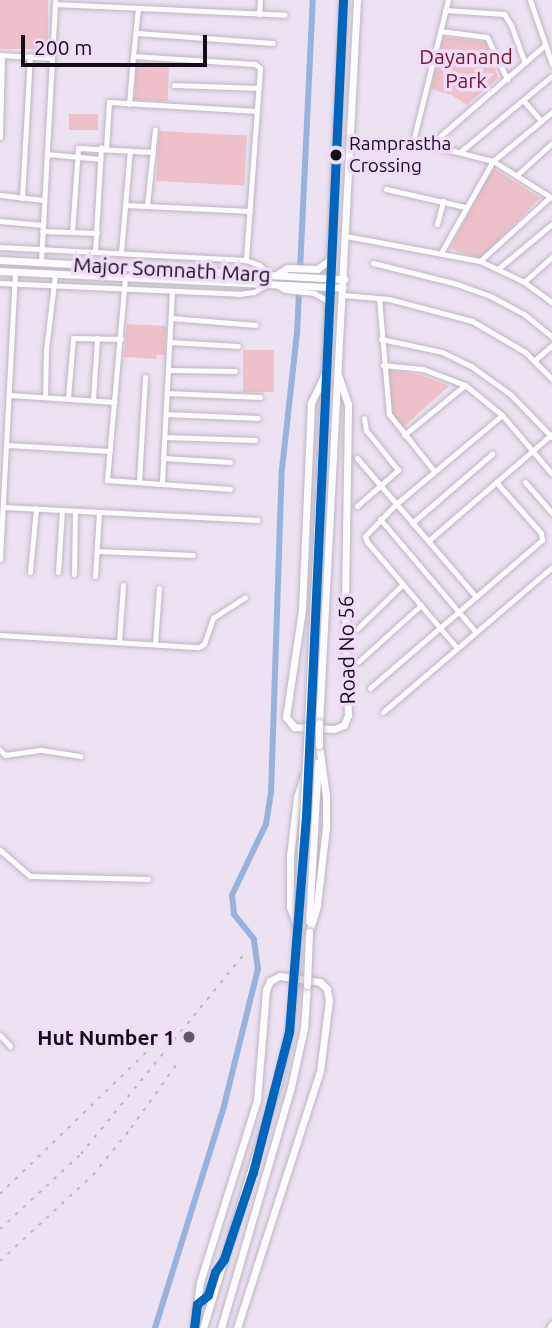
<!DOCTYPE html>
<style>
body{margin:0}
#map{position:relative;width:552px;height:1328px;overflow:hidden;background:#ede2f2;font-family:Ubuntu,sans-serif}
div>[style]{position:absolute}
.green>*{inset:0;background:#eec0c9;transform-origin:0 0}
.canal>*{height:6px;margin:-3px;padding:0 3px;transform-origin:3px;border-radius:3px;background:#96b2de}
.roads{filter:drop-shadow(0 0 2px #beb5c2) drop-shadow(0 0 2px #beb5c2)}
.street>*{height:5px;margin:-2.5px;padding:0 2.5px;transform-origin:2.5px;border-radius:2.5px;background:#fcfbfd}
.secondary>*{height:7px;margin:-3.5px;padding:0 3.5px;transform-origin:3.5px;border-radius:3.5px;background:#fcfbfd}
.rail>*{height:2px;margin-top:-1px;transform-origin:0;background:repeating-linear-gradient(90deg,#bcb9bd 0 3.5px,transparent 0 10.5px)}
.bridges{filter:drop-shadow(0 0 2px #beb5c2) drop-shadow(0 0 2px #beb5c2)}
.secondary-bridge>*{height:7px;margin:-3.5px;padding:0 3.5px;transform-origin:3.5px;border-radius:3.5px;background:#fcfbfd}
.bus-1>*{height:9px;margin:-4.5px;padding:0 4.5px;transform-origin:4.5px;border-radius:4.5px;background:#0065bd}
.dots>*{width:19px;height:19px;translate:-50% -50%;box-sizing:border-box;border:4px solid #f0dbf9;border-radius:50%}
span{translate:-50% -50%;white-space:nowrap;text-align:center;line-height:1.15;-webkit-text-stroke:7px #f0dbf9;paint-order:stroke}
.bus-label{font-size:19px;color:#150e18}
.left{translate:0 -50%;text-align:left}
.park-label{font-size:21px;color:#751828}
.street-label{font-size:21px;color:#150e18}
.poi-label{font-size:21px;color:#150e18;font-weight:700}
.right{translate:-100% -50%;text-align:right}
.scale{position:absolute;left:21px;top:35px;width:186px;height:32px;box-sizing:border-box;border:4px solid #150e18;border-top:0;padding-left:9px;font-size:21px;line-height:24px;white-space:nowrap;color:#150e18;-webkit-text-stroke:5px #f0dbf9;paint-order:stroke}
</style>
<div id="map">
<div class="green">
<div style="left:0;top:0;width:48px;height:49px"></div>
<div style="clip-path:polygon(443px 37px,486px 42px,498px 78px,467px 105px,452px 95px,431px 89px)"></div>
<div style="left:136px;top:62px;width:33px;height:38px;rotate:2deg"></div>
<div style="left:69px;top:114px;width:29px;height:16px"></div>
<div style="left:159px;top:131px;width:88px;height:50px;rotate:3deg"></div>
<div style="clip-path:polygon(493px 168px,540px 198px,480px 259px,450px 248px)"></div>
<div style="clip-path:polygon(127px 324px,166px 326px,165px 355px,157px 355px,156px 359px,124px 357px)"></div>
<div style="left:243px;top:350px;width:31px;height:42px"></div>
<div style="clip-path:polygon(388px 370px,421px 375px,449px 386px,400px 430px,389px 417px)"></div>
</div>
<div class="canal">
<div style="left:155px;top:1328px;width:232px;rotate:-72.7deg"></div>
<div style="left:224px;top:1106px;width:141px;rotate:-76.1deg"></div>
<div style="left:258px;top:969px;width:30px;rotate:-98deg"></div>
<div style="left:254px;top:939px;width:32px;rotate:-129deg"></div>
<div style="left:234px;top:914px;width:19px;rotate:-96deg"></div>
<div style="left:232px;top:895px;width:79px;rotate:-64.4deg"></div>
<div style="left:266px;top:824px;width:31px;rotate:-81deg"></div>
<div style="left:271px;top:793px;width:324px;rotate:-88.1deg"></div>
<div style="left:282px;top:469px;width:136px;rotate:-83.7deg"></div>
<div style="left:297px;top:334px;width:334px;rotate:-87.3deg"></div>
</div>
<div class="roads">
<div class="street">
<div style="left:448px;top:0;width:145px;rotate:103.9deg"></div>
<div style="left:413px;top:141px;width:82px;rotate:14deg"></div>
<div style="left:493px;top:161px;width:70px;rotate:32.1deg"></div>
<div style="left:530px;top:0;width:68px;rotate:71deg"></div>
<div style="left:55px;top:4px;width:230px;rotate:2.7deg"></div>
<div style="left:138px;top:8px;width:48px;rotate:95.9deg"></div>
<div style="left:133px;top:56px;width:122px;rotate:3.8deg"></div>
<div style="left:255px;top:64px;width:6px;rotate:39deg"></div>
<div style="left:260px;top:68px;width:193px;rotate:94.2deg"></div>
<div style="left:445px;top:10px;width:59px;rotate:3.9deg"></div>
<div style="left:504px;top:14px;width:13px;rotate:58deg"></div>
<div style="left:511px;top:25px;width:40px;rotate:69.8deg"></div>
<div style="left:259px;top:14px;width:14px;rotate:-86deg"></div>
<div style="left:440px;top:31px;width:47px;rotate:7.3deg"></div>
<div style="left:487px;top:37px;width:47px;rotate:64.5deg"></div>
<div style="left:137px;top:33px;width:136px;rotate:4.2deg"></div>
<div style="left:0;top:55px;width:52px;rotate:3.3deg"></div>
<div style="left:174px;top:85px;width:85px;rotate:2deg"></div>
<div style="left:523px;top:100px;width:28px;rotate:49deg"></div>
<div style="left:129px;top:104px;width:48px;rotate:-85.2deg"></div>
<div style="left:0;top:137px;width:82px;rotate:-88.6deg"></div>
<div style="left:430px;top:145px;width:151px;rotate:-41deg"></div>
<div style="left:106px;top:148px;width:46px;rotate:-86.3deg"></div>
<div style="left:109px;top:102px;width:148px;rotate:3.5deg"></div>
<div style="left:460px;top:152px;width:119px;rotate:-39.6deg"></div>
<div style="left:47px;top:154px;width:54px;rotate:5.3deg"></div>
<div style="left:518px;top:174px;width:46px;rotate:-42.4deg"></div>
<div style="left:386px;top:189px;width:81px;rotate:12.8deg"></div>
<div style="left:0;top:195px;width:44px;rotate:6.5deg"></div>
<div style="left:22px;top:198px;width:142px;rotate:-86.8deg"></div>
<div style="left:125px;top:205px;width:125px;rotate:2.7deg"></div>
<div style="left:147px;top:206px;width:77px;rotate:-84.1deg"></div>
<div style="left:0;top:221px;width:43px;rotate:5.3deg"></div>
<div style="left:437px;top:224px;width:24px;rotate:-75deg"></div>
<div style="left:42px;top:231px;width:55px;rotate:2.1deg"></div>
<div style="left:72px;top:232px;width:84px;rotate:-85.9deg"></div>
<div style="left:78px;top:148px;width:75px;rotate:3.1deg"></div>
<div style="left:346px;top:236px;width:136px;rotate:10.6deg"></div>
<div style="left:480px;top:261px;width:49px;rotate:25.5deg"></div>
<div style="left:524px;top:282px;width:34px;rotate:36deg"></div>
<div style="left:0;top:247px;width:246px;rotate:3deg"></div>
<div style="left:246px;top:260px;width:14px;rotate:21deg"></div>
<div style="left:259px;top:265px;width:14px;rotate:39deg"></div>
<div style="left:95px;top:251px;width:104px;rotate:-86.7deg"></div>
<div style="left:442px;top:251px;width:103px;rotate:-60.5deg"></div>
<div style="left:493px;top:161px;width:77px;rotate:-39.7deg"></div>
<div style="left:121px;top:252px;width:102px;rotate:-85deg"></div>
<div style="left:480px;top:261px;width:95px;rotate:-42.4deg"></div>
<div style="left:41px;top:262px;width:262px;rotate:-86.9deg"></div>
<div style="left:373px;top:263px;width:87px;rotate:14deg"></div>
<div style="left:457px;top:284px;width:37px;rotate:20deg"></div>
<div style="left:492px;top:297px;width:36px;rotate:28deg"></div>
<div style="left:524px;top:314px;width:36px;rotate:39deg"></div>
<div style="left:499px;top:268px;width:69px;rotate:-39.7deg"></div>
<div style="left:125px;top:278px;width:203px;rotate:95.1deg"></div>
<div style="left:107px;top:480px;width:55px;rotate:4.2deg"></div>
<div style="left:524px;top:282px;width:38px;rotate:-42deg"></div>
<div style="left:0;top:283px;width:239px;rotate:2.6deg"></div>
<div style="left:239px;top:294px;width:15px;rotate:-8deg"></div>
<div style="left:254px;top:292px;width:15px;rotate:-32deg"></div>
<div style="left:278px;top:286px;width:8px;rotate:30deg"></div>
<div style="left:285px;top:290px;width:29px;rotate:6deg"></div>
<div style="left:314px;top:293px;width:16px;rotate:30deg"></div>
<div style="left:172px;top:291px;width:193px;rotate:93deg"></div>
<div style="left:162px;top:484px;width:68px;rotate:4.2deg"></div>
<div style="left:343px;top:295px;width:46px;rotate:5deg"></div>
<div style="left:389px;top:299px;width:86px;rotate:14.8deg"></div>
<div style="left:472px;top:321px;width:61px;rotate:30.3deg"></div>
<div style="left:525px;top:352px;width:38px;rotate:45deg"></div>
<div style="left:379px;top:298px;width:116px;rotate:85.1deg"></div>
<div style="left:389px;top:414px;width:73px;rotate:51.7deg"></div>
<div style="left:171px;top:318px;width:85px;rotate:4.7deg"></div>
<div style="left:381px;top:339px;width:62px;rotate:12deg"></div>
<div style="left:442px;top:352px;width:32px;rotate:26deg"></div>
<div style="left:471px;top:366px;width:48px;rotate:35.7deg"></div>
<div style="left:510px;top:394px;width:60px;rotate:45.7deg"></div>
<div style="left:170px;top:342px;width:68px;rotate:3.4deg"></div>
<div style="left:535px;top:360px;width:23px;rotate:-41deg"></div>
<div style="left:383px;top:365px;width:40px;rotate:5.7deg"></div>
<div style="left:423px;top:369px;width:45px;rotate:20.9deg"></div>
<div style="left:465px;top:385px;width:48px;rotate:39deg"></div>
<div style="left:502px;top:415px;width:77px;rotate:49.7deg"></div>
<div style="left:168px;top:370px;width:67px;rotate:0.9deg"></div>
<div style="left:167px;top:393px;width:93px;rotate:2.5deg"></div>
<div style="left:10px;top:395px;width:105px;rotate:3.8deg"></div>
<div style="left:45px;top:397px;width:47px;rotate:-88.8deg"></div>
<div style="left:46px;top:350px;width:77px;rotate:-83.2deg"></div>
<div style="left:68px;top:398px;width:60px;rotate:-85.2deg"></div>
<div style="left:73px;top:338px;width:48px;rotate:1.2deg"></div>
<div style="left:93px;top:400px;width:62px;rotate:-86.3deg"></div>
<div style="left:166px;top:414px;width:92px;rotate:2.5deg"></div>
<div style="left:404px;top:435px;width:79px;rotate:-39.3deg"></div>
<div style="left:165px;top:437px;width:90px;rotate:1.9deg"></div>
<div style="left:7px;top:445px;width:103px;rotate:3.3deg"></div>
<div style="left:163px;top:458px;width:67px;rotate:3.4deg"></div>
<div style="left:357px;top:458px;width:183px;rotate:49.4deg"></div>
<div style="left:139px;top:482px;width:105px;rotate:-86.7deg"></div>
<div style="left:525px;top:482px;width:41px;rotate:48.9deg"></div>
<div style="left:357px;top:506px;width:55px;rotate:-41.3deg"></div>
<div style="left:398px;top:470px;width:51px;rotate:-128.7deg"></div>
<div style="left:366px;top:430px;width:12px;rotate:-99deg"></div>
<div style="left:3px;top:507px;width:255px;rotate:2.9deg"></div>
<div style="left:380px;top:519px;width:148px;rotate:49.7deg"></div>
<div style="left:412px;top:523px;width:106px;rotate:-40.8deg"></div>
<div style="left:428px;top:541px;width:164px;rotate:-40.8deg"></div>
<div style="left:97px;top:551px;width:96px;rotate:2.4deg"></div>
<div style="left:0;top:559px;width:287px;rotate:-87deg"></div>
<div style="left:30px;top:572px;width:64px;rotate:-84.6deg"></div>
<div style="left:58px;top:572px;width:62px;rotate:-86.3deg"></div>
<div style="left:74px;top:574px;width:63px;rotate:-89.1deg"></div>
<div style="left:95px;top:576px;width:64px;rotate:-86.4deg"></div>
<div style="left:357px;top:629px;width:64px;rotate:-44.4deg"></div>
<div style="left:0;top:635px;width:199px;rotate:3.5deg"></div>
<div style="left:199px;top:647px;width:6px;rotate:-31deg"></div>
<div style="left:204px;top:644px;width:28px;rotate:-71deg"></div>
<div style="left:213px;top:618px;width:38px;rotate:-33deg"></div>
<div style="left:119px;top:642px;width:57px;rotate:-86deg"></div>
<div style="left:155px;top:644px;width:56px;rotate:-85.9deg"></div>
<div style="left:457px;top:648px;width:139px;rotate:-130.3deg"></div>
<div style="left:367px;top:542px;width:6px;rotate:-108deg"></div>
<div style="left:365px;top:536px;width:45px;rotate:-45.9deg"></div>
<div style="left:396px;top:504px;width:138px;rotate:-40deg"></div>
<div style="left:358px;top:662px;width:85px;rotate:-42.1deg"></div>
<div style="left:370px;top:688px;width:227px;rotate:-40.7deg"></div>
<div style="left:542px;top:540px;width:7px;rotate:-98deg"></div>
<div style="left:541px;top:533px;width:68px;rotate:-131.4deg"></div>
<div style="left:383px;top:712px;width:223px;rotate:-40.6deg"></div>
<div style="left:0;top:750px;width:7px;rotate:45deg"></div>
<div style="left:5px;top:755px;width:37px;rotate:-8deg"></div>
<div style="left:42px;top:750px;width:39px;rotate:9deg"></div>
<div style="left:0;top:850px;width:40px;rotate:41deg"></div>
<div style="left:30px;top:876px;width:118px;rotate:1.5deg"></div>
<div style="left:0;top:1035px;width:15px;rotate:48deg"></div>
</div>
<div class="secondary">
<div style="left:0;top:260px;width:345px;rotate:3.2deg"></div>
<div style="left:0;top:271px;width:343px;rotate:2.8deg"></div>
<div style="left:276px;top:275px;width:13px;rotate:-32deg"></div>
<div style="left:287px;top:268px;width:30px;rotate:2deg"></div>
<div style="left:317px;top:269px;width:16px;rotate:-35deg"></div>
<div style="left:324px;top:376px;width:30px;rotate:116deg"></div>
<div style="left:311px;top:403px;width:207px;rotate:92.5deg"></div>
<div style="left:302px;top:610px;width:108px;rotate:98.5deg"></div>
<div style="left:286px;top:717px;width:13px;rotate:51deg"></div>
<div style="left:294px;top:727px;width:40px;rotate:2.9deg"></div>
<div style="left:334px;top:729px;width:11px;rotate:-22deg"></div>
<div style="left:344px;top:725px;width:11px;rotate:-68deg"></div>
<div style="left:348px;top:715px;width:115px;rotate:-91.5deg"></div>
<div style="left:345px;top:600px;width:196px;rotate:-89.1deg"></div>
<div style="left:348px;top:404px;width:31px;rotate:-109deg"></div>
<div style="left:319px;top:723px;width:724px;rotate:-86.99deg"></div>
<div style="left:308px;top:724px;width:725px;rotate:-87.23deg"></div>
<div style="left:309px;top:921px;width:159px;rotate:-86.8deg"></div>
<div style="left:297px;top:926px;width:20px;rotate:-110deg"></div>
<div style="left:290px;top:907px;width:51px;rotate:-90deg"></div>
<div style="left:290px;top:856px;width:59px;rotate:-83.2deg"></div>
<div style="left:297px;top:797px;width:22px;rotate:-72deg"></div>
<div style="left:309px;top:932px;width:28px;rotate:-73deg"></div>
<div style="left:317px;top:905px;width:79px;rotate:-83.4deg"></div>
<div style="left:326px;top:827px;width:31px;rotate:-90deg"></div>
<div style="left:326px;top:796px;width:51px;rotate:-97.8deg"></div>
<div style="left:197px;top:1304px;width:14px;rotate:-39deg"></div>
<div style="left:208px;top:1295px;width:37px;rotate:-66deg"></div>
<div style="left:194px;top:1328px;width:46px;rotate:-82.6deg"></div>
<div style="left:200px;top:1282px;width:191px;rotate:-72.6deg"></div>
<div style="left:257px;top:1100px;width:110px;rotate:-85.3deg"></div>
<div style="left:266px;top:990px;width:10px;rotate:-66deg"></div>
<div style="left:270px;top:981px;width:11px;rotate:-27deg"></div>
<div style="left:280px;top:976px;width:40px;rotate:8.5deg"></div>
<div style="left:320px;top:982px;width:10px;rotate:45deg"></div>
<div style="left:327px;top:989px;width:11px;rotate:80deg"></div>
<div style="left:329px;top:1000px;width:72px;rotate:97.2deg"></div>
<div style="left:320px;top:1071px;width:270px;rotate:107.9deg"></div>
<div style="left:203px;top:1328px;width:254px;rotate:-73.1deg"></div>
<div style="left:277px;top:1085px;width:54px;rotate:-77.2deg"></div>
<div style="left:289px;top:1032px;width:47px;rotate:-83.9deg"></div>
<div style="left:221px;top:1328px;width:251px;rotate:-73.8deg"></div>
<div style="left:291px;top:1087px;width:60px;rotate:-77.6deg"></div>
<div style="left:304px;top:1028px;width:43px;rotate:-86deg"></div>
<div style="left:550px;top:1328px;width:4px;rotate:-56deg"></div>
</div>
</div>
<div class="rail">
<div style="left:0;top:1194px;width:220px;rotate:-44.1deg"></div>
<div style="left:0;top:1229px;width:110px;rotate:-42.8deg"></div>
<div style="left:81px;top:1154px;width:258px;rotate:-50.8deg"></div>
<div style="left:0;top:1261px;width:127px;rotate:-42.8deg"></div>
<div style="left:93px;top:1175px;width:60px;rotate:-51deg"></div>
<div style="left:131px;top:1128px;width:82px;rotate:-54.4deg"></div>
</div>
<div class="bridges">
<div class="secondary-bridge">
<div style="left:319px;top:745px;width:22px;rotate:-90deg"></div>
<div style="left:294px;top:985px;width:261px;rotate:-86.9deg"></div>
<div style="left:307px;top:985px;width:53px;rotate:-87.8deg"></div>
</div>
</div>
<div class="bus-1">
<div style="left:194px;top:1328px;width:24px;rotate:-83deg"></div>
<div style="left:197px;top:1304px;width:14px;rotate:-39deg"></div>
<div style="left:208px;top:1295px;width:24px;rotate:-73deg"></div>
<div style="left:215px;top:1272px;width:16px;rotate:-55deg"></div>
<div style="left:224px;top:1259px;width:92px;rotate:-71.6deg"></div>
<div style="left:253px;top:1172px;width:145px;rotate:-75.6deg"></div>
<div style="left:289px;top:1032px;width:216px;rotate:-85.5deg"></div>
<div style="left:306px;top:817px;width:818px;rotate:-87.41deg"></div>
</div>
<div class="dots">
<div style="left:336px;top:155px;background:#150e18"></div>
<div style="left:189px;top:1037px;background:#615864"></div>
</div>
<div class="bus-label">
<span class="left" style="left:349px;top:155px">Ramprastha<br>Crossing</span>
</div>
<div class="park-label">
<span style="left:466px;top:68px">Dayanand<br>Park</span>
</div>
<div class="street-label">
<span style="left:172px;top:269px;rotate:3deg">Major Somnath Marg</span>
<span style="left:346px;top:650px;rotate:-91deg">Road No 56</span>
</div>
<div class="poi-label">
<span class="right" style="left:175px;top:1037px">Hut Number 1</span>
</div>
<div class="scale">200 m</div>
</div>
